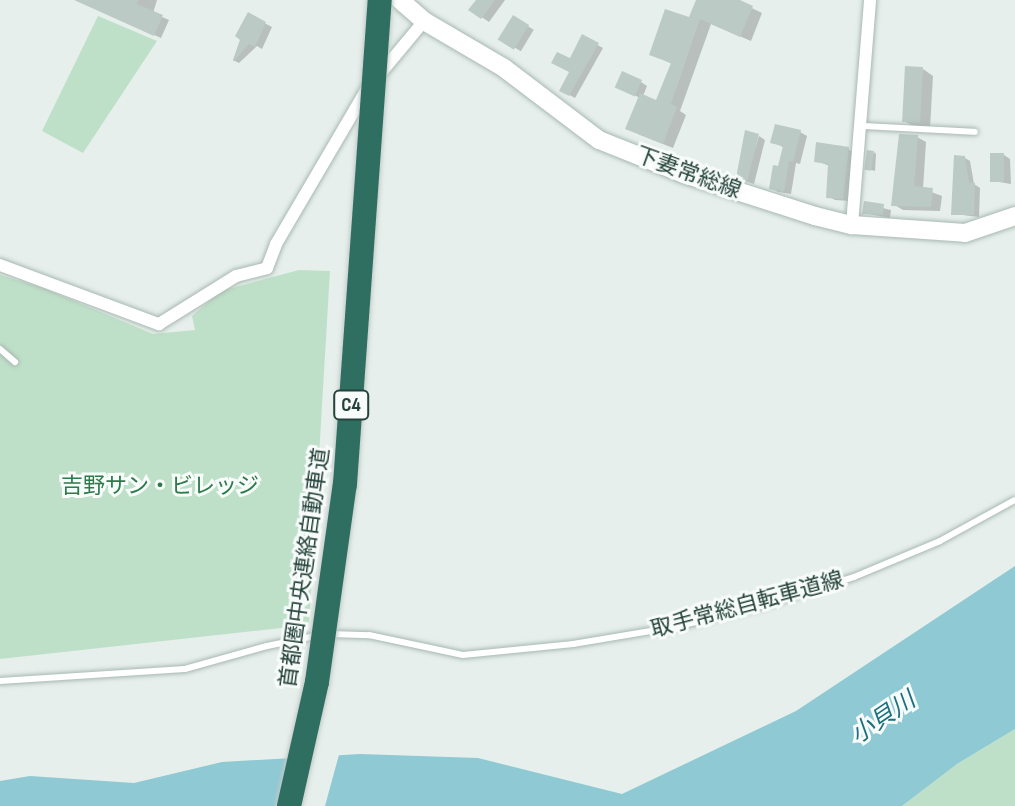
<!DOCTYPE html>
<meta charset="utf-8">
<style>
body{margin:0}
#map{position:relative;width:1015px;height:806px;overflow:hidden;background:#e6efeb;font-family:"Sofia Sans Condensed","Noto Sans JP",sans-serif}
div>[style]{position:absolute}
.green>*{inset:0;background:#bfe0c8}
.water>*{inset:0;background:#8ec9d4}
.pier>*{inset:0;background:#e6efeb}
.shadow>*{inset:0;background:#0003;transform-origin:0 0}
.building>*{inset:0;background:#bbcac4;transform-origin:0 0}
.roads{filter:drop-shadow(0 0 2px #a8b8b2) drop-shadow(0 0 2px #a8b8b2)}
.lane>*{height:6px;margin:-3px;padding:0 3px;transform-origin:3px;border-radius:3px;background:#fff}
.street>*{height:12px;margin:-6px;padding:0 6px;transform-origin:6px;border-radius:6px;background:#fff}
.secondary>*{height:18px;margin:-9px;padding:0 9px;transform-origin:9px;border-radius:9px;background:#fff}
.bridges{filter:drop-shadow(0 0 2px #c2cac8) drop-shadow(0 0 2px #c2cac8)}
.highway-bridge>*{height:24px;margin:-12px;padding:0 12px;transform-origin:12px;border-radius:12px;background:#2f6f62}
span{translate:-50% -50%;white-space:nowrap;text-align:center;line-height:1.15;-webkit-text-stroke:6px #f7fbf9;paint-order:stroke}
.shield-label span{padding:2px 6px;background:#f7fbf9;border:2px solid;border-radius:6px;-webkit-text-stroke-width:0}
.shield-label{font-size:20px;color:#24423a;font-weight:700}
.street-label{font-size:22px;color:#24423a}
.park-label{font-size:22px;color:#2d7a4b}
.water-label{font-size:24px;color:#1c6f80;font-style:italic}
</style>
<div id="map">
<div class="green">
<div style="clip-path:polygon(98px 16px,157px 41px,83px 153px,42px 131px)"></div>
<div style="clip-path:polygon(299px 270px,330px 271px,309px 625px,0 659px,0 275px,43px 288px,153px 334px,195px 330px,192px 316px,221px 291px)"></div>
<div style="clip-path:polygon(1015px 729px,1015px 806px,902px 806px,957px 764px)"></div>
</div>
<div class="water">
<div style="clip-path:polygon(1015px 566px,1015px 729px,957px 764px,902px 806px,0 806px,0 781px,30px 776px,134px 783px,222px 762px,360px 754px,478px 758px,622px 794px,796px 711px)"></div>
</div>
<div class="pier">
<div style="clip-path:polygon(340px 751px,325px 806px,279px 806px,292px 754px)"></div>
</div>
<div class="shadow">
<div style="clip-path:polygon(78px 0,157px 0,153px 13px,169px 20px,161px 38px)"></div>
<div style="clip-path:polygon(479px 0,505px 0,489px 22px,471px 10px)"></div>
<div style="clip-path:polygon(698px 0,735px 0,762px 13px,751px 41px,711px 24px,680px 111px,686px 115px,673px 148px,638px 134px,640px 98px,624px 90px,641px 82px,647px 86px,643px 96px,657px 102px,672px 64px,651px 54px,690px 20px)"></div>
<div style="clip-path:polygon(249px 15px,272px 27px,262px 49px,257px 46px,239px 63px,233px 60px)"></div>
<div style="left:514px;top:18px;width:23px;height:25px;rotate:31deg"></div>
<div style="clip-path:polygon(583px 37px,603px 48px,575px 98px,562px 91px,571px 72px,570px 61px)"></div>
<div style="clip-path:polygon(923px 69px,933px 76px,930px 128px,915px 127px,904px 121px)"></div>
<div style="clip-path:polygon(800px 132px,807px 136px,800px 164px,796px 163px,791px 194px,778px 192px,771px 188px,785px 148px,772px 142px)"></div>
<div style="clip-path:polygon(759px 136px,765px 140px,754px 184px,745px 181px)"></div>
<div style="clip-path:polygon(917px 137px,926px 142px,923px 189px,942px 196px,940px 211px,903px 210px,893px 204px)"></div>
<div style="clip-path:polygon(848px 149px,855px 153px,850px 201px,835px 200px,828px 196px,830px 166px,816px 161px)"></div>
<div style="clip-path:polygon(874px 152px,876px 154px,875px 171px,868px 169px)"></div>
<div style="clip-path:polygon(1004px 155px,1010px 159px,1011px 184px,993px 181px)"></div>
<div style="clip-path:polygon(965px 158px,970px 161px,974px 184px,980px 188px,979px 217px,954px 214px)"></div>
<div style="clip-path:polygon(865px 204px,891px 210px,890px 218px,864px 213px)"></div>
</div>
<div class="building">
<div style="clip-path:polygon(74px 0,139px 0,137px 4px,163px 15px,154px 36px)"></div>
<div style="clip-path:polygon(476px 0,495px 0,481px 19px,468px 10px)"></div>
<div style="clip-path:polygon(696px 0,740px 0,753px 6px,740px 37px,700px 19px,671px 104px,677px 107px,663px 144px,625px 129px,640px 93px,656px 100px,671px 63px,649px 55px,665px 9px,689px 17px)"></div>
<div style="clip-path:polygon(248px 12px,266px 22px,255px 47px,249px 44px,233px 62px,240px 40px,235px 36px)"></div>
<div style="left:513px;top:15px;width:19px;height:29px;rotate:32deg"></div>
<div style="clip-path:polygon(582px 34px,599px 43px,569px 96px,559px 91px,569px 72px,551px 63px,557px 52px,570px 58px)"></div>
<div style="left:905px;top:66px;width:18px;height:56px;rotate:3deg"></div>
<div style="left:622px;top:71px;width:22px;height:18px;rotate:24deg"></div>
<div style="clip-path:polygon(775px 124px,801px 130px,793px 162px,789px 161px,784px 192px,769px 189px,773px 165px,778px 166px,783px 146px,770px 143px)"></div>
<div style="clip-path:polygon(745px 130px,759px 134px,747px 182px,736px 178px)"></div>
<div style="clip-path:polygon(899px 134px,918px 135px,914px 186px,933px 188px,931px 207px,891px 206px)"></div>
<div style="clip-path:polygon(816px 142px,849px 147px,843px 199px,826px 198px,828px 164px,814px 162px)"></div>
<div style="left:867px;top:150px;width:7px;height:20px;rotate:8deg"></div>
<div style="left:990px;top:153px;width:14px;height:29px"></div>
<div style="clip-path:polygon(954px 155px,965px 156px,969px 182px,975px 183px,974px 215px,951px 215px)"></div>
<div style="clip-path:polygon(864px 201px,884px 204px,883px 215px,862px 214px)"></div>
</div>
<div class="roads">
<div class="lane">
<div style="left:862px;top:126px;width:113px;rotate:3deg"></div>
<div style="left:0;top:349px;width:20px;rotate:41deg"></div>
<div style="left:331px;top:634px;width:38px;rotate:2deg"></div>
<div style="left:369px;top:635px;width:96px;rotate:12deg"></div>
<div style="left:463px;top:655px;width:111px;rotate:-5.7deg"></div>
<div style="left:573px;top:644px;width:103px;rotate:-9.5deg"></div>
<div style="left:675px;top:627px;width:89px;rotate:-13.7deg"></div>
<div style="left:761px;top:606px;width:97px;rotate:-17.3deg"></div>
<div style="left:854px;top:577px;width:93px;rotate:-22.7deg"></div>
<div style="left:940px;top:541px;width:85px;rotate:-28.7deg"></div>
<div style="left:0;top:681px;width:185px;rotate:-3.7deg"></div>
<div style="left:185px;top:669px;width:85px;rotate:-15.7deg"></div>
<div style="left:267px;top:646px;width:54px;rotate:-11.7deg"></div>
</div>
<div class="street">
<div style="left:852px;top:225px;width:226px;rotate:-85.4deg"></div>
<div style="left:0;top:265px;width:170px;rotate:20.4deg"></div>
<div style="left:159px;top:324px;width:91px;rotate:-31.9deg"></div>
<div style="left:236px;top:276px;width:32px;rotate:-14deg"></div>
<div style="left:267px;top:268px;width:26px;rotate:-69deg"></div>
<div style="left:276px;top:244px;width:176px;rotate:-59.6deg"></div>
<div style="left:365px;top:92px;width:92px;rotate:-50.3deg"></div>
</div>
<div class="secondary">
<div style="left:400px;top:0;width:32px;rotate:41deg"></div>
<div style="left:424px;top:21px;width:93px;rotate:30.4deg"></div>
<div style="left:504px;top:68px;width:119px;rotate:37.2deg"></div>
<div style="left:599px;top:140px;width:92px;rotate:21.8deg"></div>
<div style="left:684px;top:174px;width:138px;rotate:17.8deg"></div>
<div style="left:815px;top:216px;width:38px;rotate:14deg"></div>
<div style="left:852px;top:225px;width:113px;rotate:4deg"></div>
<div style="left:965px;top:233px;width:53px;rotate:-18.8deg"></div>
</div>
</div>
<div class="bridges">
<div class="highway-bridge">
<div style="left:289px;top:806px;width:127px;rotate:-77.3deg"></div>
<div style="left:317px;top:682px;width:200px;rotate:-82deg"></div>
<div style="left:345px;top:484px;width:485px;rotate:-85.9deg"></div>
</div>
</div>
<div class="shield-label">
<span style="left:351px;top:405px">C4</span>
</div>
<div class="street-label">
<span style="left:688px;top:173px;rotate:20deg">下妻常総線</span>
<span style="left:305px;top:568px;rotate:-82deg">首都圏中央連絡自動車道</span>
<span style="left:747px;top:605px;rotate:-15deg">取手常総自転車道線</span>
</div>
<div class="park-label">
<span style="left:160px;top:487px">吉野サン・ビレッジ</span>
</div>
<div class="water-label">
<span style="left:883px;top:718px;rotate:-34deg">小貝川</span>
</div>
</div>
